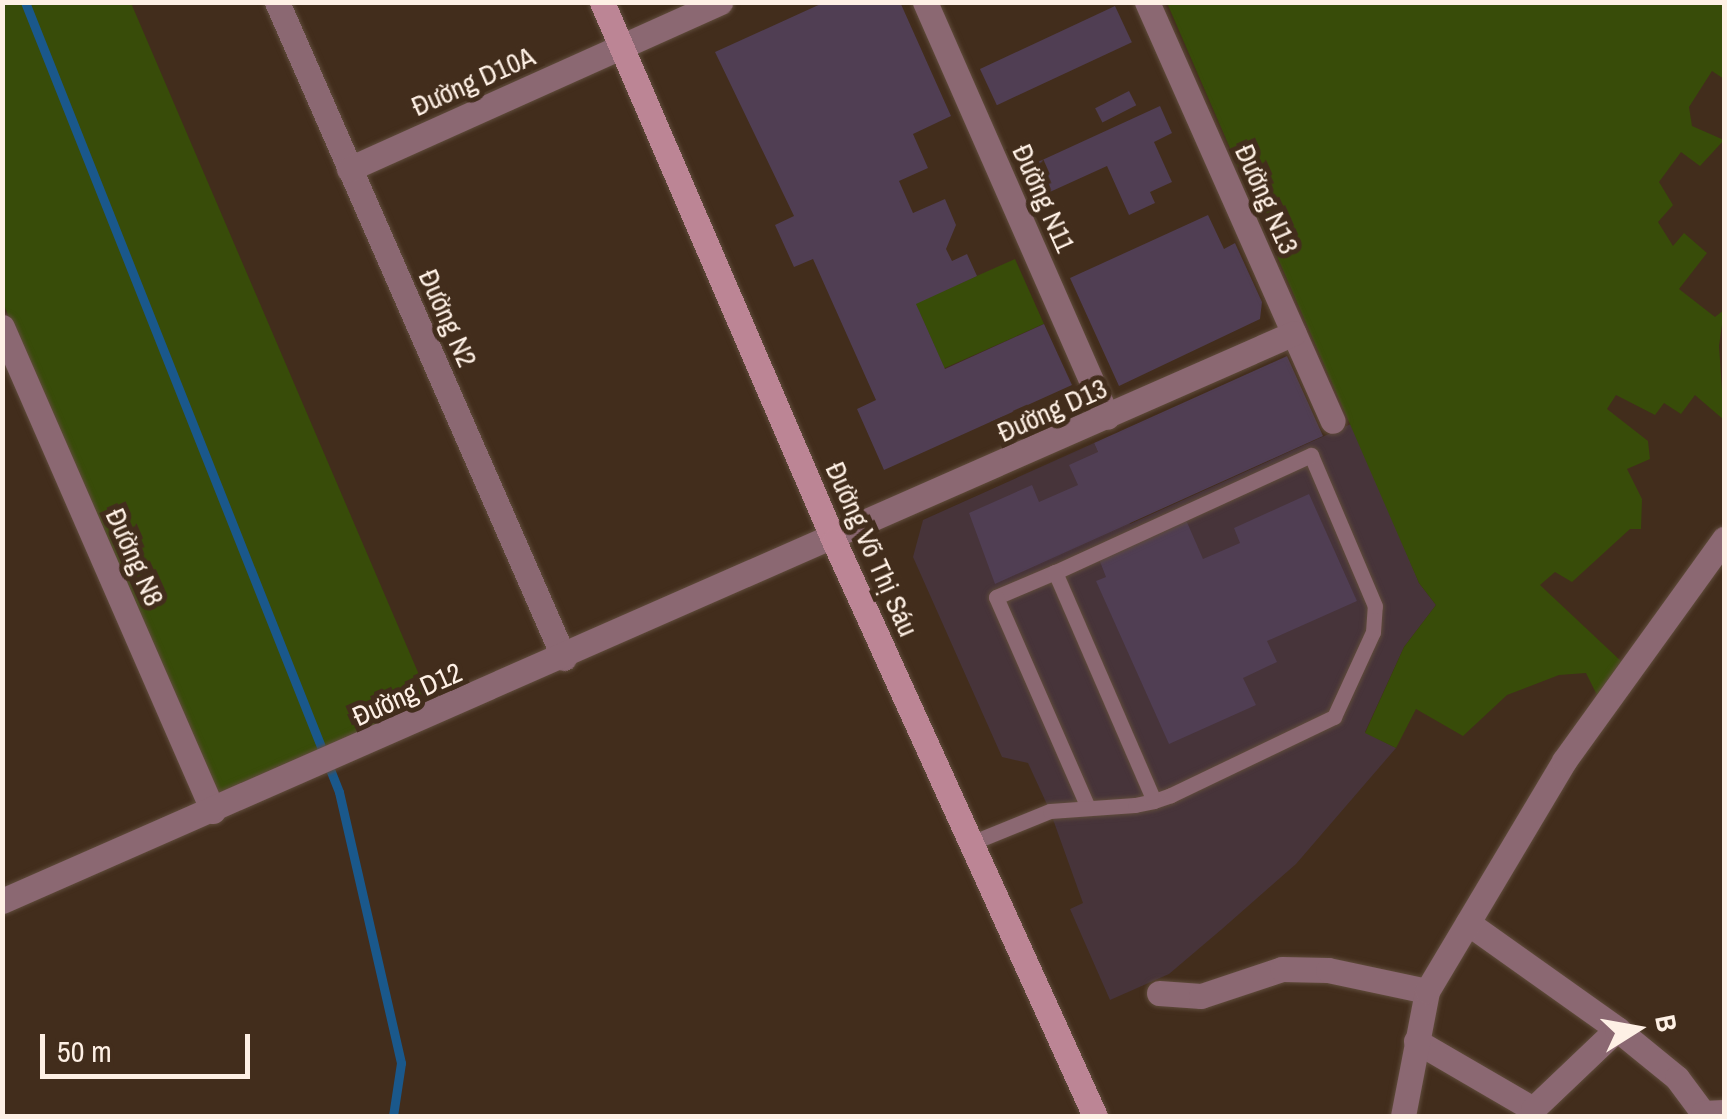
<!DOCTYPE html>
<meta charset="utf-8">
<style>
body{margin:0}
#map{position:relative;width:1727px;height:1119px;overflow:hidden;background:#422d1c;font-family:"Archivo Narrow",sans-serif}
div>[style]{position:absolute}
.commercial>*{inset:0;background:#47343a}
.green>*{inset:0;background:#384c09;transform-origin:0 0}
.stream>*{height:9px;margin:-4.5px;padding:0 4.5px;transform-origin:4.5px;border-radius:4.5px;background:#1a588b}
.building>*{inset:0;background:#503e53;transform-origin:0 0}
.roads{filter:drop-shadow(0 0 2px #604c3c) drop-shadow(0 0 2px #604c3c)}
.service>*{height:15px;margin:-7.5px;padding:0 7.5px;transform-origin:7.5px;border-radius:7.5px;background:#8b6872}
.minor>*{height:25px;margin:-12.5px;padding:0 12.5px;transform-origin:12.5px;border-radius:12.5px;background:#8b6872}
.secondary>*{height:25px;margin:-12.5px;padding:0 12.5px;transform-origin:12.5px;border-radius:12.5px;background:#bc8595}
span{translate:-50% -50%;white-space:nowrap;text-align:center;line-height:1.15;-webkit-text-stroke:10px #422d1c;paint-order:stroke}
.street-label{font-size:28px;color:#fef0e5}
.frame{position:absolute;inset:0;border:5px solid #fef0e5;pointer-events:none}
.north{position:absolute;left:1587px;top:979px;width:100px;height:100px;-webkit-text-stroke:8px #422d1c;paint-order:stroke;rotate:79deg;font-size:28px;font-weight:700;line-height:40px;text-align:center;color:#fef0e5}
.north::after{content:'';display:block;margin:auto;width:35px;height:45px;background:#fef0e5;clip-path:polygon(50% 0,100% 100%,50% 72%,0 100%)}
.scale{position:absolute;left:40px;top:1034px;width:210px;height:45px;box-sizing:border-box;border:5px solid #fef0e5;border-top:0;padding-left:12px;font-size:30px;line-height:35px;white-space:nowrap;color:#fef0e5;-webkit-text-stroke:8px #422d1c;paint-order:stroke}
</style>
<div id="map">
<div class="commercial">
<div style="clip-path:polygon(1353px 423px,1419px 583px,1436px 605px,1404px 647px,1365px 732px,1396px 748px,1296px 864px,1222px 929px,1169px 974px,1110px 1000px,1070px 909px,1083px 903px,1050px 811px,1028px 763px,1002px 757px,913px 557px,923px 520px,1094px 443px,1130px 524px)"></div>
</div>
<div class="green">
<div style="clip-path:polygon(2px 3px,131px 3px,432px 705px,218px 798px,3px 303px)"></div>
<div style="clip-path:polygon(1167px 3px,1724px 3px,1724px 79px,1712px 71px,1689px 107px,1692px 126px,1724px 140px,1700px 166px,1681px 152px,1659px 182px,1673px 205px,1658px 222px,1673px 246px,1684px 233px,1707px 253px,1679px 289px,1715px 317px,1724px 310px,1719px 346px,1724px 420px,1695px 395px,1681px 414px,1664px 403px,1655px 415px,1616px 395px,1607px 409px,1648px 441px,1650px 459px,1627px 469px,1642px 499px,1641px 529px,1630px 529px,1572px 582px,1555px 572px,1540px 585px,1623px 663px,1598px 697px,1586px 673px,1559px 675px,1507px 695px,1463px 736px,1416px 709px,1396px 748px,1365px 733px,1404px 647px,1436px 605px,1419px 583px)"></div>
<div style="left:1015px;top:259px;width:71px;height:109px;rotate:66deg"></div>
</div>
<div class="stream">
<div style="left:25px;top:2px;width:850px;rotate:68.32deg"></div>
<div style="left:339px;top:792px;width:278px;rotate:77.1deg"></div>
<div style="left:401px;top:1063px;width:54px;rotate:98.6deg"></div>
</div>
<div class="building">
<div style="clip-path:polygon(825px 2px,900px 2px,951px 116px,913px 134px,928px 168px,899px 181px,913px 213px,945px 199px,956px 225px,946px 249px,952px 261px,967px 254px,977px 276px,916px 304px,945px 369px,1044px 324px,1072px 385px,884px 470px,857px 409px,876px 400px,813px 259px,794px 267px,775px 225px,794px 216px,715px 52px)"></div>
<div style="left:1115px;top:6px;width:40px;height:149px;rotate:65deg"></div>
<div style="left:1129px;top:91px;width:16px;height:38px;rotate:63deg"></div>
<div style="clip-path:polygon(1160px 106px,1172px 133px,1154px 142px,1172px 182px,1150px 192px,1155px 203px,1129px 215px,1107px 166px,1041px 196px,1027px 167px)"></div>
<div style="clip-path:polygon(1208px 215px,1224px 249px,1235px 243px,1262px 302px,1260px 319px,1119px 386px,1070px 278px)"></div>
<div style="clip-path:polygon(1287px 356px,1323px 436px,995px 584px,969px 513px,1032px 485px,1039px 502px,1078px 485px,1069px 465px,1098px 452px,1094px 443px)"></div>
<div style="clip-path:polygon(1309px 494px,1357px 601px,1267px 641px,1277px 662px,1243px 678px,1256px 705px,1169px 744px,1096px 581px,1106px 577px,1099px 559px,1186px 520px,1203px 559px,1240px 543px,1234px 528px)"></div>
</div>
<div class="roads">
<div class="service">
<div style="left:1055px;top:572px;width:64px;rotate:157deg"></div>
<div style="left:996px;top:597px;width:227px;rotate:66.4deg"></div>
<div style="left:971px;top:843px;width:85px;rotate:-22.1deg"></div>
<div style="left:1050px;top:811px;width:85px;rotate:-4deg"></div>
<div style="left:1135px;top:805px;width:19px;rotate:-12deg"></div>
<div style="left:1154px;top:801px;width:18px;rotate:-19deg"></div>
<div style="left:1171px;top:795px;width:181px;rotate:-25.6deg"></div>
<div style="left:1334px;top:717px;width:94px;rotate:-65.4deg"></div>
<div style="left:1373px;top:632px;width:26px;rotate:-86deg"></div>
<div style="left:1375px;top:606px;width:164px;rotate:-113deg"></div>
<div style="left:1311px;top:455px;width:281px;rotate:155.4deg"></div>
<div style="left:1055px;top:572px;width:249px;rotate:66.6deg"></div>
</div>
<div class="minor">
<div style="left:277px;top:2px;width:716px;rotate:66.37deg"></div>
<div style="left:925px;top:2px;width:453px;rotate:66.3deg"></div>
<div style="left:1147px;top:2px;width:458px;rotate:66.1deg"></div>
<div style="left:349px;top:169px;width:407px;rotate:-24.2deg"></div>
<div style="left:2px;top:327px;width:528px;rotate:66.45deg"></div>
<div style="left:2px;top:901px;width:1411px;rotate:-23.73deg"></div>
<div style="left:1468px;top:923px;width:183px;rotate:35.4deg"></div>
<div style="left:1159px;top:993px;width:42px;rotate:4.1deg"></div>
<div style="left:1201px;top:996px;width:85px;rotate:-18.4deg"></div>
<div style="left:1282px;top:969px;width:46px;rotate:1.2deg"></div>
<div style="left:1328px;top:970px;width:101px;rotate:12deg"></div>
<div style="left:1416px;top:1041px;width:135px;rotate:30.2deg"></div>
<div style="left:1533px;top:1109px;width:116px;rotate:-43.6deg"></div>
<div style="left:1617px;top:1029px;width:77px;rotate:39.2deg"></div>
<div style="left:1677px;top:1078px;width:44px;rotate:53.4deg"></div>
<div style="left:1703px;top:1113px;width:21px;rotate:-3deg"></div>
<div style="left:1403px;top:1116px;width:127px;rotate:-79.1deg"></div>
<div style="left:1427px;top:991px;width:268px;rotate:-59.2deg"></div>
<div style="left:1564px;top:761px;width:274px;rotate:-54.2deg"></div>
</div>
<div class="secondary">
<div style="left:602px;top:2px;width:587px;rotate:66.71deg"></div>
<div style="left:834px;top:541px;width:631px;rotate:65.59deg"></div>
</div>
</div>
<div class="street-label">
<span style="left:473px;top:81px;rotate:-24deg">Đường D10A</span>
<span style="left:1044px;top:198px;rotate:66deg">Đường N11</span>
<span style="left:1267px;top:199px;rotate:66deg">Đường N13</span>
<span style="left:448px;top:318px;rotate:66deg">Đường N2</span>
<span style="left:1052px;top:410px;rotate:-24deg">Đường D13</span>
<span style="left:872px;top:549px;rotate:66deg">Đường Võ Thị Sáu</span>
<span style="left:135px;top:557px;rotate:66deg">Đường N8</span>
<span style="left:407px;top:694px;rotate:-24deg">Đường D12</span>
</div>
<div class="frame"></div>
<div class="north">B</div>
<div class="scale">50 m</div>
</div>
